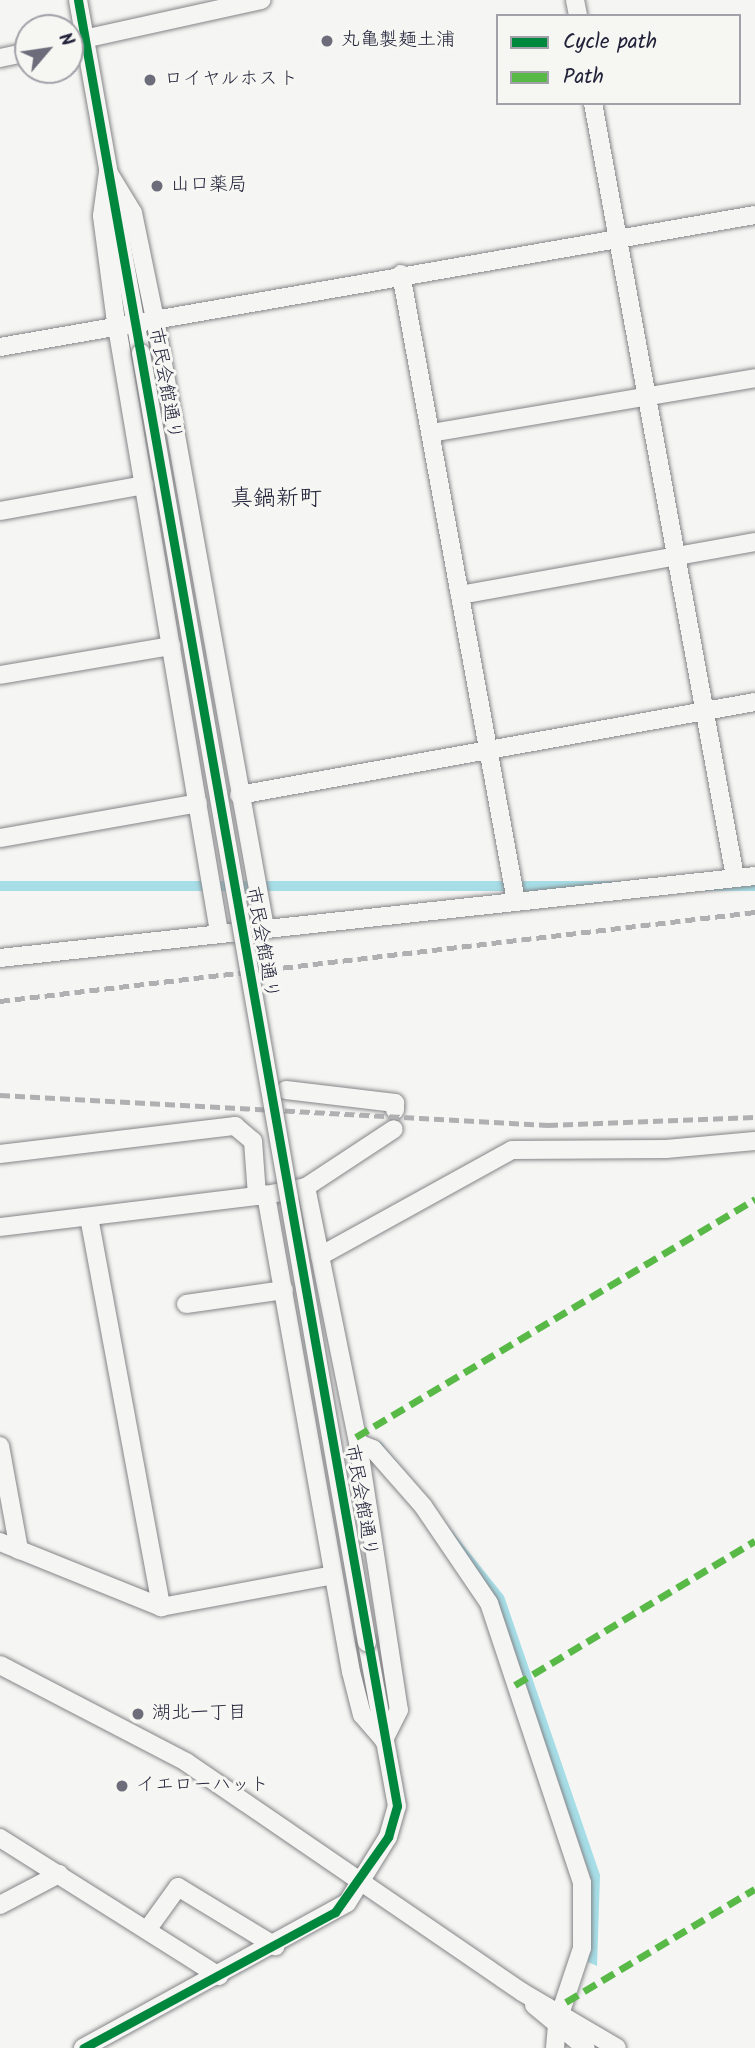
<!DOCTYPE html>
<meta charset="utf-8">
<style>
body{margin:0}
#map{position:relative;width:755px;height:2048px;overflow:hidden;background:#f5f5f3;font-family:Kalam,"Klee One",sans-serif}
div>[style]{position:absolute}
.water>*{inset:0;background:#a6dde6;transform-origin:0 0}
.roads{filter:drop-shadow(0 0 2px #858589) drop-shadow(0 0 2px #858589)}
.minor>*{height:18px;margin:-9px;padding:0 9px;transform-origin:9px;border-radius:9px;background:#f5f5f3}
.rail>*{height:5px;margin-top:-2.5px;transform-origin:0;background:repeating-linear-gradient(90deg,#b0b0b2 0 10px,transparent 0 15px)}
.bridges{filter:drop-shadow(0 0 2px #858589) drop-shadow(0 0 2px #858589)}
.minor-bridge>*{height:18px;margin:-9px;padding:0 9px;transform-origin:9px;border-radius:9px;background:#f5f5f3}
.quiet>*{height:7px;margin-top:-3.5px;transform-origin:0;background:repeating-linear-gradient(90deg,#58b947 0 14px,transparent 0 21px)}
.cycleway>*{height:9px;margin:-4.5px;padding:0 4.5px;transform-origin:4.5px;border-radius:4.5px;background:#00873e}
.dots>*{width:19px;height:19px;translate:-50% -50%;box-sizing:border-box;border:4px solid #f6f6f2;border-radius:50%}
span{translate:-50% -50%;white-space:nowrap;text-align:center;line-height:1.15;-webkit-text-stroke:6px #f6f6f2;paint-order:stroke}
.poi-label{font-size:19px;color:#22223b}
.left{translate:0 -50%;text-align:left}
.street-label{font-size:19px;color:#22223b}
.quarter-label{font-size:23px;color:#22223b}
.legend{position:absolute;left:496px;top:14px;width:245px;height:91px;box-sizing:border-box;background:#f6f6f2;border:2px solid #a1a1a9;margin:0;padding:9px 12px;list-style:none;font-size:21px;color:#22223b}
.legend li{display:flex;align-items:center;gap:14px;height:35px}
.legend b{width:35px;border:2px solid #a1a1a9}
.north{position:absolute;left:14px;top:14px;width:70px;height:70px;box-sizing:border-box;background:#f6f6f2;border:2px solid #a1a1a9;border-radius:50%;rotate:61deg;font-size:19px;font-weight:700;line-height:28px;text-align:center;color:#22223b}
.north::after{content:'';display:block;margin:auto;width:24px;height:32px;background:#6c6c7b;clip-path:polygon(50% 0,100% 100%,50% 72%,0 100%)}
</style>
<div id="map">
<div class="water">
<div style="left:755px;top:881px;width:10px;height:759px;rotate:90deg"></div>
<div style="clip-path:polygon(380px 1441px,504px 1596px,600px 1875px,597px 1966px,588px 1962px,590px 1875px,495px 1601px,378px 1451px)"></div>
</div>
<div class="roads">
<div class="minor">
<div style="left:78px;top:0;width:359px;rotate:79.9deg"></div>
<div style="left:575px;top:0;width:16px;rotate:79deg"></div>
<div style="left:70px;top:42px;width:196px;rotate:-12.4deg"></div>
<div style="left:0;top:58px;width:29px;rotate:-12deg"></div>
<div style="left:593px;top:103px;width:787px;rotate:79.6deg"></div>
<div style="left:108px;top:172px;width:48px;rotate:58.6deg"></div>
<div style="left:133px;top:213px;width:108px;rotate:78.3deg"></div>
<div style="left:155px;top:319px;width:619px;rotate:79.76deg"></div>
<div style="left:108px;top:172px;width:44px;rotate:97.8deg"></div>
<div style="left:102px;top:216px;width:100px;rotate:82.5deg"></div>
<div style="left:115px;top:315px;width:626px;rotate:80.43deg"></div>
<div style="left:401px;top:274px;width:637px;rotate:79.61deg"></div>
<div style="left:0;top:347px;width:766px;rotate:-9.92deg"></div>
<div style="left:431px;top:433px;width:329px;rotate:-9.6deg"></div>
<div style="left:0;top:511px;width:147px;rotate:-10.2deg"></div>
<div style="left:460px;top:595px;width:300px;rotate:-10.2deg"></div>
<div style="left:0;top:675px;width:174px;rotate:-9.6deg"></div>
<div style="left:239px;top:795px;width:524px;rotate:-10.22deg"></div>
<div style="left:0;top:838px;width:201px;rotate:-10deg"></div>
<div style="left:0;top:958px;width:759px;rotate:-6.2deg"></div>
<div style="left:286px;top:1090px;width:110px;rotate:6.8deg"></div>
<div style="left:395px;top:1103px;width:7px;rotate:90deg"></div>
<div style="left:0;top:1154px;width:237px;rotate:-6.8deg"></div>
<div style="left:235px;top:1126px;width:23px;rotate:40deg"></div>
<div style="left:253px;top:1141px;width:55px;rotate:85.8deg"></div>
<div style="left:306px;top:1187px;width:261px;rotate:78.5deg"></div>
<div style="left:358px;top:1443px;width:270px;rotate:81.3deg"></div>
<div style="left:399px;top:1710px;width:34px;rotate:117deg"></div>
<div style="left:384px;top:1740px;width:33px;rotate:-131deg"></div>
<div style="left:362px;top:1715px;width:44px;rotate:-104.3deg"></div>
<div style="left:351px;top:1672px;width:485px;rotate:-100.1deg"></div>
<div style="left:266px;top:1195px;width:41px;rotate:-11.3deg"></div>
<div style="left:306px;top:1187px;width:105px;rotate:-33.4deg"></div>
<div style="left:89px;top:1217px;width:397px;rotate:79.5deg"></div>
<div style="left:0;top:1227px;width:268px;rotate:-6.9deg"></div>
<div style="left:320px;top:1256px;width:219px;rotate:-28.9deg"></div>
<div style="left:512px;top:1150px;width:154px;rotate:-0.4deg"></div>
<div style="left:666px;top:1149px;width:89px;rotate:-5.1deg"></div>
<div style="left:186px;top:1304px;width:99px;rotate:-8.1deg"></div>
<div style="left:358px;top:1443px;width:16px;rotate:22deg"></div>
<div style="left:373px;top:1449px;width:76px;rotate:48.7deg"></div>
<div style="left:423px;top:1506px;width:117px;rotate:55.8deg"></div>
<div style="left:489px;top:1603px;width:295px;rotate:71.6deg"></div>
<div style="left:582px;top:1883px;width:65px;rotate:90deg"></div>
<div style="left:582px;top:1948px;width:66px;rotate:108.4deg"></div>
<div style="left:0;top:1446px;width:106px;rotate:79.6deg"></div>
<div style="left:0;top:1542px;width:174px;rotate:22deg"></div>
<div style="left:161px;top:1607px;width:175px;rotate:-10.5deg"></div>
<div style="left:0;top:1665px;width:210px;rotate:27.5deg"></div>
<div style="left:186px;top:1762px;width:407px;rotate:34.4deg"></div>
<div style="left:522px;top:1992px;width:110px;rotate:30.5deg"></div>
<div style="left:0;top:1838px;width:259px;rotate:32.2deg"></div>
<div style="left:0;top:1905px;width:67px;rotate:-27.7deg"></div>
<div style="left:147px;top:1930px;width:53px;rotate:-54.2deg"></div>
<div style="left:178px;top:1887px;width:114px;rotate:31.3deg"></div>
<div style="left:534px;top:2005px;width:67px;rotate:39.6deg"></div>
<div style="left:83px;top:2048px;width:301px;rotate:-28.8deg"></div>
<div style="left:347px;top:1903px;width:78px;rotate:-58.2deg"></div>
<div style="left:388px;top:1837px;width:32px;rotate:-74deg"></div>
<div style="left:397px;top:1806px;width:167px;rotate:-100.4deg"></div>
<div style="left:555px;top:2048px;width:21px;rotate:-85deg"></div>
</div>
</div>
<div class="rail">
<div style="left:0;top:1001px;width:760px;rotate:-6.72deg"></div>
<div style="left:0;top:1095px;width:549px;rotate:3.13deg"></div>
<div style="left:548px;top:1125px;width:207px;rotate:-2.2deg"></div>
</div>
<div class="bridges">
<div class="minor-bridge">
<div style="left:141px;top:353px;width:1309px;rotate:80.06deg"></div>
</div>
</div>
<div class="quiet">
<div style="left:356px;top:1437px;width:465px;rotate:-30.8deg"></div>
<div style="left:515px;top:1685px;width:280px;rotate:-31deg"></div>
<div style="left:566px;top:2002px;width:220px;rotate:-30.9deg"></div>
</div>
<div class="cycleway">
<div style="left:78px;top:0;width:1834px;rotate:79.98deg"></div>
<div style="left:397px;top:1806px;width:32px;rotate:106deg"></div>
<div style="left:388px;top:1837px;width:92px;rotate:125.2deg"></div>
<div style="left:335px;top:1912px;width:286px;rotate:151.6deg"></div>
</div>
<div class="dots">
<div style="left:327px;top:41px;background:#6c6c7b"></div>
<div style="left:150px;top:80px;background:#6c6c7b"></div>
<div style="left:157px;top:186px;background:#6c6c7b"></div>
<div style="left:138px;top:1714px;background:#6c6c7b"></div>
<div style="left:122px;top:1786px;background:#6c6c7b"></div>
</div>
<div class="poi-label">
<span class="left" style="left:341px;top:41px">丸亀製麺土浦</span>
<span class="left" style="left:164px;top:80px">ロイヤルホスト</span>
<span class="left" style="left:171px;top:186px">山口薬局</span>
<span class="left" style="left:152px;top:1714px">湖北一丁目</span>
<span class="left" style="left:136px;top:1786px">イエローハット</span>
</div>
<div class="street-label">
<span style="left:164px;top:384px;rotate:80deg">市民会館通り</span>
<span style="left:261px;top:943px;rotate:80deg">市民会館通り</span>
<span style="left:360px;top:1501px;rotate:80deg">市民会館通り</span>
</div>
<div class="quarter-label">
<span style="left:276px;top:499px">真鍋新町</span>
</div>
<ul class="legend">
<li><b style="height:9px;background:#00873e"></b>Cycle path</li>
<li><b style="height:9px;background:#58b947"></b>Path</li>
</ul>
<div class="north">N</div>
</div>
